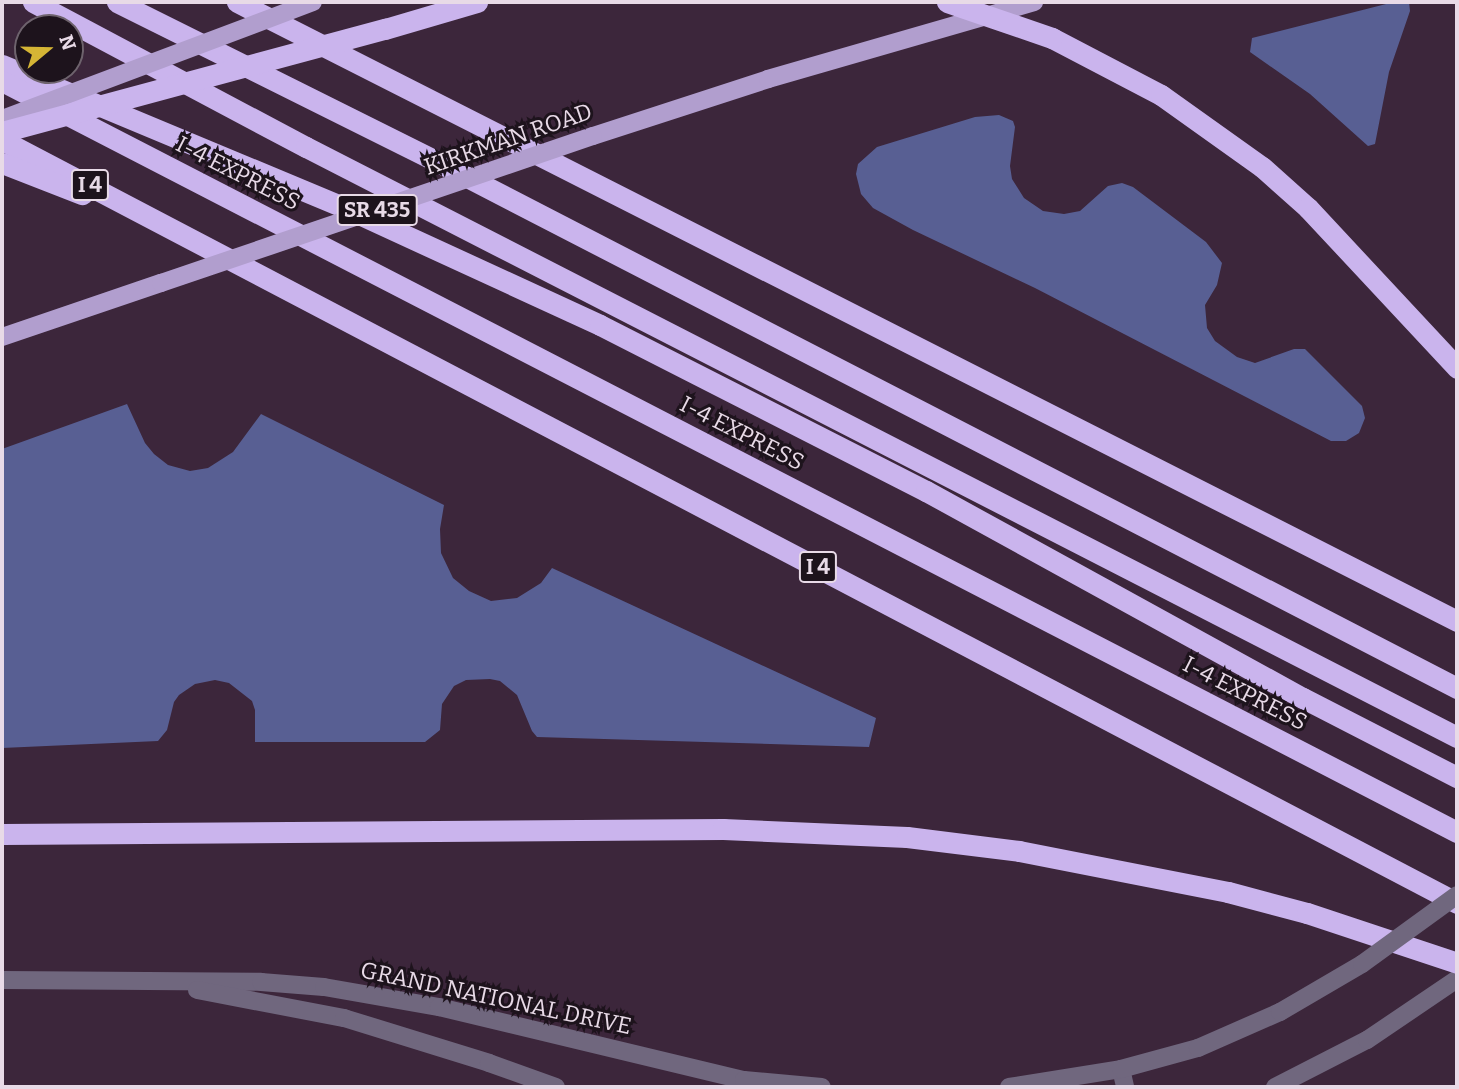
<!DOCTYPE html>
<style>
body{margin:0}
#map{position:relative;width:1459px;height:1089px;overflow:hidden;background:#3c263b;font-family:Bitter,serif}
div>[style]{position:absolute}
.water>*{inset:0;background:#585f93}
.minor>*{height:18px;margin:-9px;padding:0 9px;transform-origin:9px;border-radius:9px;background:#70677e}
.major>*{height:18px;margin:-9px;padding:0 9px;transform-origin:9px;border-radius:9px;background:#b19ece}
.highway>*{height:21px;margin:-10.5px;padding:0 10.5px;transform-origin:10.5px;border-radius:10.5px;background:#cab4ed}
.minor-bridge>*{height:18px;margin:-9px;padding:0 9px;transform-origin:9px;border-radius:9px;background:#70677e}
.major-bridge>*{height:18px;margin:-9px;padding:0 9px;transform-origin:9px;border-radius:9px;background:#b19ece}
.highway-bridge>*{height:21px;margin:-10.5px;padding:0 10.5px;transform-origin:10.5px;border-radius:10.5px;background:#cab4ed}
span{translate:-50% -50%;white-space:nowrap;text-align:center;line-height:1.15;-webkit-text-stroke:6px #1d131c;paint-order:stroke}
.shield-label span{padding:2px 5px;background:#1d131c;border:2px solid;border-radius:5px;-webkit-text-stroke-width:0}
.shield-label{font-size:21px;color:#e8dae7;font-weight:700}
.street-label{font-size:23px;color:#e8dae7}
.frame{position:absolute;inset:0;border:4px solid #e8dae7;pointer-events:none}
.north{position:absolute;left:14px;top:14px;width:70px;height:70px;box-sizing:border-box;background:#1d131c;border:2px solid #6e636d;border-radius:50%;rotate:71deg;font-size:19px;font-weight:700;line-height:28px;text-align:center;color:#e8dae7}
.north::after{content:'';display:block;margin:auto;width:24px;height:32px;background:#d5b535;clip-path:polygon(50% 0,100% 100%,50% 72%,0 100%)}
</style>
<div id="map">
<div class="water">
<div style="clip-path:polygon(1394px 2px,1409px 2px,1410px 11px,1389px 72px,1375px 144px,1368px 146px,1310px 94px,1250px 52px,1252px 38px)"></div>
<div style="clip-path:polygon(999px 115px,1013px 121px,1015px 127px,1010px 166px,1012px 179px,1024px 198px,1043px 211px,1064px 214px,1080px 211px,1108px 186px,1122px 183px,1133px 187px,1206px 242px,1222px 263px,1217px 285px,1205px 305px,1207px 328px,1215px 341px,1237px 357px,1255px 363px,1294px 349px,1305px 349px,1362px 406px,1365px 418px,1359px 433px,1346px 441px,1331px 441px,1035px 288px,913px 230px,873px 208px,861px 194px,856px 174px,858px 164px,877px 147px,975px 117px)"></div>
<div style="clip-path:polygon(127px 404px,145px 443px,154px 454px,168px 465px,190px 471px,208px 468px,233px 452px,261px 414px,444px 505px,440px 529px,441px 553px,453px 578px,469px 591px,491px 601px,517px 598px,541px 583px,552px 568px,876px 718px,869px 747px,537px 737px,532px 731px,517px 695px,500px 681px,490px 679px,466px 680px,454px 686px,442px 704px,440px 730px,425px 742px,255px 742px,255px 710px,252px 701px,229px 683px,215px 680px,195px 684px,179px 695px,174px 702px,167px 730px,158px 741px,2px 748px,2px 449px)"></div>
</div>
<div class="minor">
<div style="left:2px;top:980px;width:259px;rotate:0.4deg"></div>
<div style="left:261px;top:982px;width:63px;rotate:4.5deg"></div>
<div style="left:324px;top:987px;width:117px;rotate:9.9deg"></div>
<div style="left:439px;top:1007px;width:314px;rotate:13.5deg"></div>
<div style="left:744px;top:1080px;width:78px;rotate:5.1deg"></div>
<div style="left:197px;top:990px;width:150px;rotate:10.8deg"></div>
<div style="left:344px;top:1018px;width:152px;rotate:17.2deg"></div>
<div style="left:489px;top:1063px;width:71px;rotate:19.7deg"></div>
<div style="left:1121px;top:1069px;width:18px;rotate:77deg"></div>
<div style="left:1009px;top:1087px;width:113px;rotate:-9.1deg"></div>
<div style="left:1121px;top:1069px;width:80px;rotate:-15.3deg"></div>
<div style="left:1198px;top:1048px;width:90px;rotate:-23.7deg"></div>
<div style="left:1280px;top:1012px;width:95px;rotate:-30.3deg"></div>
<div style="left:1275px;top:1087px;width:103px;rotate:-27.1deg"></div>
<div style="left:1367px;top:1040px;width:109px;rotate:-34.1deg"></div>
</div>
<div class="major">
<div style="left:593px;top:136px;width:184px;rotate:-18deg"></div>
<div style="left:768px;top:79px;width:277px;rotate:-16.1deg"></div>
<div style="left:2px;top:337px;width:168px;rotate:-18.8deg"></div>
</div>
<div class="highway">
<div style="left:33px;top:2px;width:309px;rotate:28deg"></div>
<div style="left:306px;top:147px;width:1293px;rotate:27.14deg"></div>
<div style="left:117px;top:2px;width:359px;rotate:26.5deg"></div>
<div style="left:438px;top:162px;width:1147px;rotate:27.3deg"></div>
<div style="left:237px;top:2px;width:1368px;rotate:26.9deg"></div>
<div style="left:385px;top:29px;width:96px;rotate:-16.4deg"></div>
<div style="left:1052px;top:38px;width:123px;rotate:27.6deg"></div>
<div style="left:1161px;top:95px;width:124px;rotate:35.5deg"></div>
<div style="left:1262px;top:167px;width:62px;rotate:41.7deg"></div>
<div style="left:1308px;top:208px;width:219px;rotate:47deg"></div>
<div style="left:2px;top:65px;width:375px;rotate:22.6deg"></div>
<div style="left:348px;top:209px;width:277px;rotate:24.7deg"></div>
<div style="left:600px;top:325px;width:366px;rotate:27deg"></div>
<div style="left:926px;top:491px;width:430px;rotate:28.8deg"></div>
<div style="left:1303px;top:698px;width:173px;rotate:27.2deg"></div>
<div style="left:2px;top:81px;width:1637px;rotate:27.3deg"></div>
<div style="left:2px;top:140px;width:1643px;rotate:27.67deg"></div>
<div style="left:2px;top:163px;width:86px;rotate:21.2deg"></div>
<div style="left:2px;top:834px;width:721px;rotate:-0.4deg"></div>
<div style="left:723px;top:829px;width:184px;rotate:2.5deg"></div>
<div style="left:907px;top:837px;width:113px;rotate:7.1deg"></div>
<div style="left:1019px;top:851px;width:213px;rotate:11.1deg"></div>
<div style="left:1228px;top:892px;width:82px;rotate:14.9deg"></div>
<div style="left:1307px;top:913px;width:158px;rotate:18.4deg"></div>
</div>
<div class="minor-bridge">
<div style="left:1362px;top:964px;width:117px;rotate:-36deg"></div>
</div>
<div class="major-bridge">
<div style="left:2px;top:119px;width:332px;rotate:-20.6deg"></div>
<div style="left:161px;top:283px;width:456px;rotate:-18.8deg"></div>
</div>
<div class="highway-bridge">
<div style="left:947px;top:2px;width:111px;rotate:18.9deg"></div>
<div style="left:2px;top:132px;width:397px;rotate:-15.1deg"></div>
</div>
<div class="shield-label">
<span style="left:90px;top:185px">I 4</span>
<span style="left:377px;top:210px">SR 435</span>
<span style="left:818px;top:567px">I 4</span>
</div>
<div class="street-label">
<span style="left:508px;top:139px;rotate:-19deg">KIRKMAN ROAD</span>
<span style="left:238px;top:173px;rotate:27deg">I-4 EXPRESS</span>
<span style="left:742px;top:433px;rotate:27deg">I-4 EXPRESS</span>
<span style="left:1245px;top:693px;rotate:27deg">I-4 EXPRESS</span>
<span style="left:496px;top:998px;rotate:12deg">GRAND NATIONAL DRIVE</span>
</div>
<div class="frame"></div>
<div class="north">N</div>
</div>
